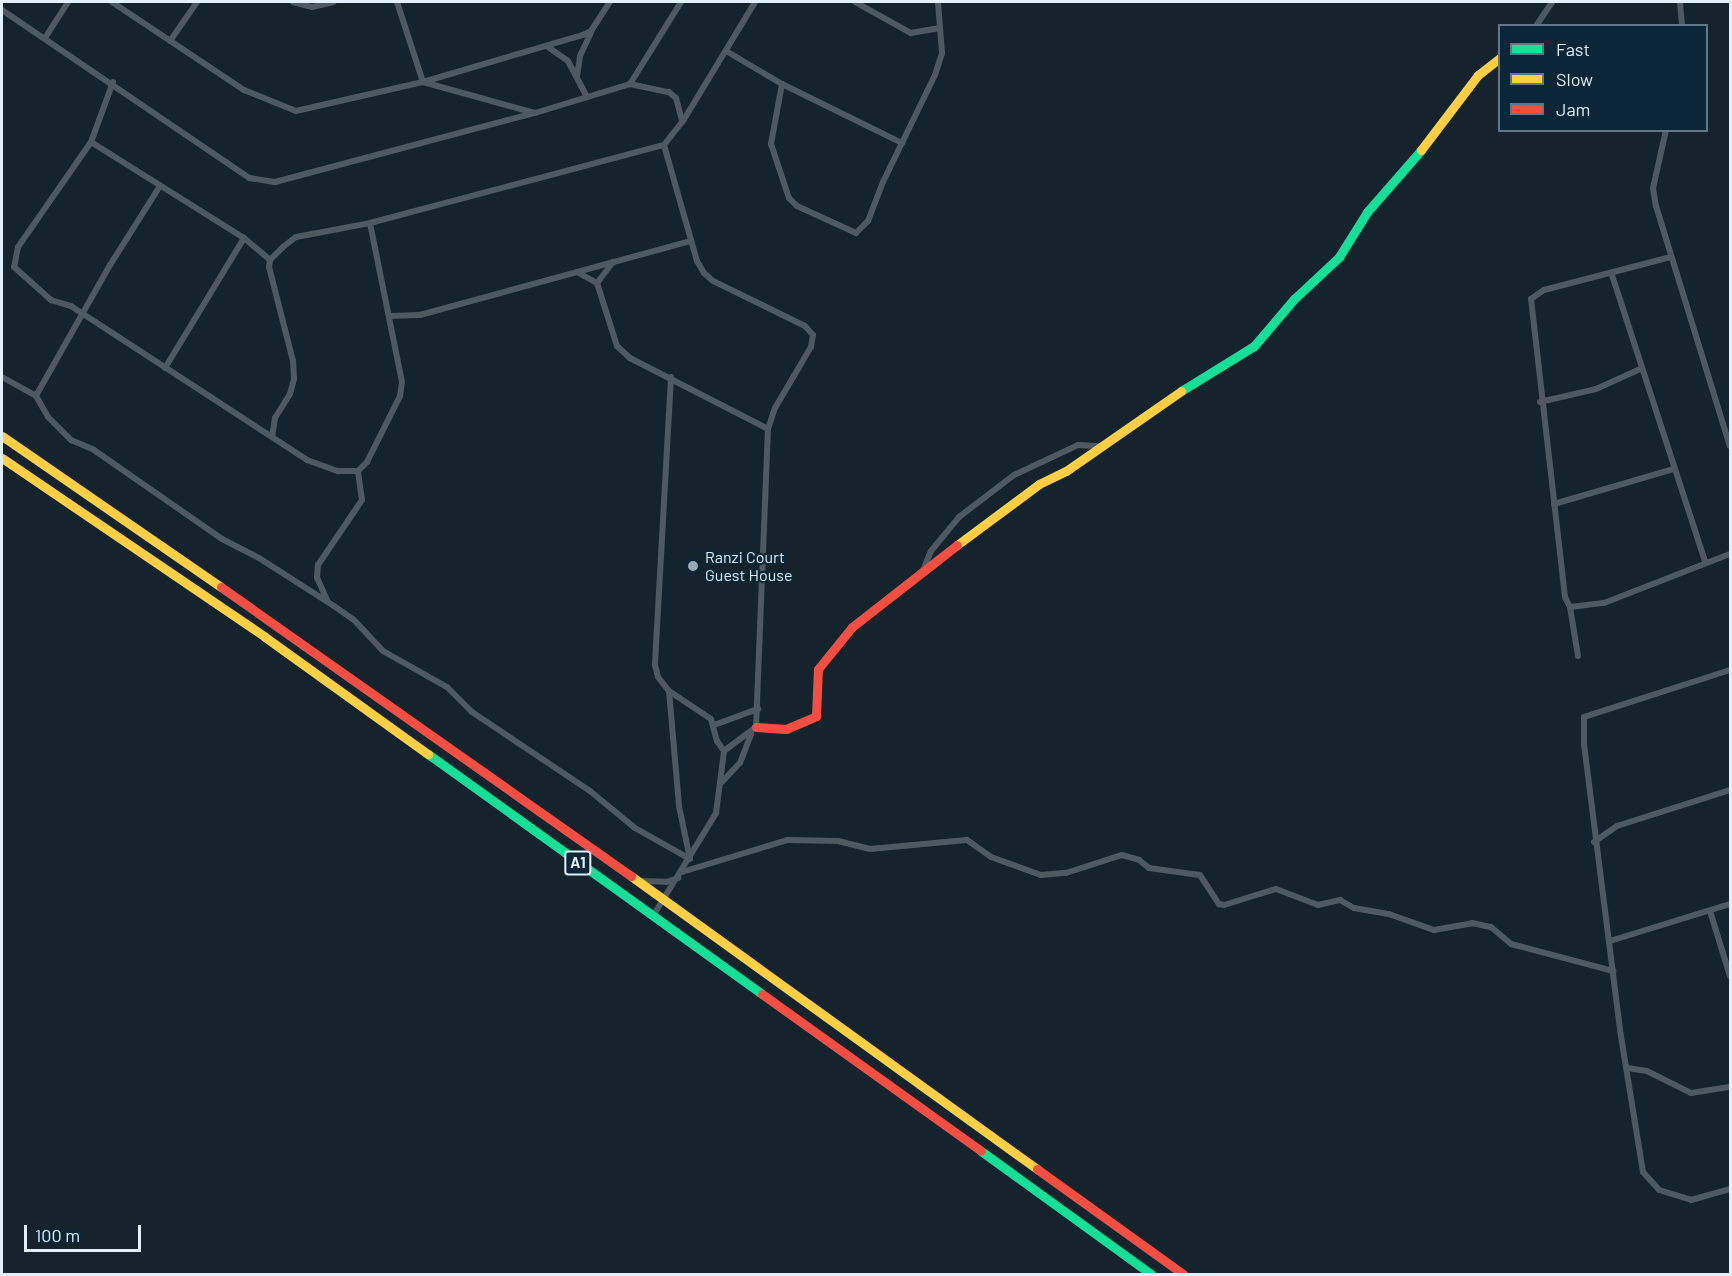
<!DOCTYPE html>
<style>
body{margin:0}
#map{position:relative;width:1732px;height:1276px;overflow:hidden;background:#15232c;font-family:Barlow,sans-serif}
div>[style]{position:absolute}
.street>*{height:6px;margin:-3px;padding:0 3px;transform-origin:3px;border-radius:3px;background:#4f5961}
.fast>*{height:9px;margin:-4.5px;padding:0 4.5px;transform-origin:4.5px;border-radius:4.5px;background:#16e098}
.slow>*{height:9px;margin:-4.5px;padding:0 4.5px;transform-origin:4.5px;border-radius:4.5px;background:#ffcf43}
.jam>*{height:9px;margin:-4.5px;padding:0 4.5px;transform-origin:4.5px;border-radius:4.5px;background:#f24e42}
.dots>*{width:16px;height:16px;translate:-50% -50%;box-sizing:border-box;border:3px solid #0b2636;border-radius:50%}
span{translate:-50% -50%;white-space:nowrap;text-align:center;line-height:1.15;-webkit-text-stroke:4.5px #0b2636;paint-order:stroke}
.shield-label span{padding:2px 4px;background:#0b2636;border:2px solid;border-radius:4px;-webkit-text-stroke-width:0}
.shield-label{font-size:15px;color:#e1f0fb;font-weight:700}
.poi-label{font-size:16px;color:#e1f0fb}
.left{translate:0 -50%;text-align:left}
.frame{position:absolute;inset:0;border:3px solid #e1f0fb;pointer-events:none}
.legend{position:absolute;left:1498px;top:24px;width:210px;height:108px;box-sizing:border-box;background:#0b2636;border:2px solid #617785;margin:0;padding:8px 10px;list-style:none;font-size:18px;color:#e1f0fb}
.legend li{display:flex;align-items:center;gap:12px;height:30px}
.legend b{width:30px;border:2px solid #617785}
.scale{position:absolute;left:24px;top:1225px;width:117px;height:27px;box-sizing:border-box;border:3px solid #e1f0fb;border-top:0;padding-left:8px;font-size:18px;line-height:21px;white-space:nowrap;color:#e1f0fb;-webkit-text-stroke:4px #0b2636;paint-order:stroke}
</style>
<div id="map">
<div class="street">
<div style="left:112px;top:2px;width:159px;rotate:33.7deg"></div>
<div style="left:244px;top:90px;width:56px;rotate:22deg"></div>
<div style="left:296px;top:111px;width:130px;rotate:-12.9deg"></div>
<div style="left:423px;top:82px;width:167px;rotate:-16.4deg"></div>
<div style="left:583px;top:35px;width:9px;rotate:-27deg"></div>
<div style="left:591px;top:31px;width:35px;rotate:-57deg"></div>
<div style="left:293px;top:2px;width:20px;rotate:15deg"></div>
<div style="left:312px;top:7px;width:22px;rotate:-13deg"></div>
<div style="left:397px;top:2px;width:84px;rotate:72deg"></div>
<div style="left:423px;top:82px;width:116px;rotate:15.5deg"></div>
<div style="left:535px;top:113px;width:99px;rotate:-17deg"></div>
<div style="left:630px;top:84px;width:97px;rotate:-58.1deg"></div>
<div style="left:855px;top:2px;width:64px;rotate:29deg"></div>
<div style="left:911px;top:33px;width:29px;rotate:-10deg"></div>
<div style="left:1680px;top:2px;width:24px;rotate:85deg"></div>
<div style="left:2px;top:10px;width:299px;rotate:34.2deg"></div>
<div style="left:249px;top:178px;width:26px;rotate:9deg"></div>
<div style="left:275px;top:182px;width:269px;rotate:-14.9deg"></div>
<div style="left:1536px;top:26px;width:29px;rotate:-56deg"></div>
<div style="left:45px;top:38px;width:43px;rotate:-57.4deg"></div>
<div style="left:170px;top:41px;width:47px;rotate:-55.3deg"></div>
<div style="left:548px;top:47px;width:24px;rotate:35deg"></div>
<div style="left:568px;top:61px;width:41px;rotate:62.2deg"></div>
<div style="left:726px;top:51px;width:65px;rotate:30.5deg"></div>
<div style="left:782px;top:84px;width:134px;rotate:26.2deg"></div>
<div style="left:577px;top:76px;width:20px;rotate:-81deg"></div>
<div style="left:580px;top:56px;width:26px;rotate:-65deg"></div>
<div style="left:113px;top:82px;width:64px;rotate:110.1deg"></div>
<div style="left:91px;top:142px;width:128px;rotate:124.8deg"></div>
<div style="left:18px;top:247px;width:20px;rotate:101deg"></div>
<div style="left:14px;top:267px;width:50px;rotate:41.7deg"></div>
<div style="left:51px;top:300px;width:21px;rotate:17deg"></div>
<div style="left:71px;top:306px;width:282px;rotate:33.1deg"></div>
<div style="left:307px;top:460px;width:33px;rotate:20deg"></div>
<div style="left:338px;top:471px;width:20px"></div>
<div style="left:358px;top:471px;width:13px;rotate:-45deg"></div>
<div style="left:367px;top:462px;width:74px;rotate:-63.4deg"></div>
<div style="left:400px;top:396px;width:14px;rotate:-82deg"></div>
<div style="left:402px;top:382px;width:162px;rotate:-101.4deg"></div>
<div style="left:630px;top:84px;width:40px;rotate:12deg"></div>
<div style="left:669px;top:92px;width:9px;rotate:41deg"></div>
<div style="left:676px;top:98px;width:23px;rotate:75deg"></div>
<div style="left:782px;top:84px;width:61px;rotate:100.4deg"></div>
<div style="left:771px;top:144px;width:57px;rotate:71.6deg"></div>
<div style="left:789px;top:198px;width:11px;rotate:45deg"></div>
<div style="left:797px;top:206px;width:65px;rotate:24.6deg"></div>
<div style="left:856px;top:233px;width:17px;rotate:-45deg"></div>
<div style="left:868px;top:221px;width:42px;rotate:-69deg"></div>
<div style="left:883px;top:182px;width:119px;rotate:-64.1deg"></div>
<div style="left:935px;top:75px;width:23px;rotate:-72deg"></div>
<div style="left:942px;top:53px;width:51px;rotate:-94.5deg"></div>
<div style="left:1666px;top:130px;width:59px;rotate:102.6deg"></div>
<div style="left:1653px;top:188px;width:18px;rotate:81deg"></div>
<div style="left:1656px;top:206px;width:251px;rotate:72.9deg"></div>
<div style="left:91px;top:142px;width:181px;rotate:32.1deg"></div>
<div style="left:244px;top:238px;width:34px;rotate:40deg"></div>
<div style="left:160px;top:186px;width:93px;rotate:122.3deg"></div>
<div style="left:110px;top:265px;width:150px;rotate:119.5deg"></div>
<div style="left:36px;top:396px;width:24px;rotate:60deg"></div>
<div style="left:48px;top:417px;width:33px;rotate:45deg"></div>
<div style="left:71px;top:440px;width:25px;rotate:23deg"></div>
<div style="left:94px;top:450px;width:156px;rotate:34.8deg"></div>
<div style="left:222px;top:539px;width:42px;rotate:27.2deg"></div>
<div style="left:259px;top:558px;width:89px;rotate:32.6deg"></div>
<div style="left:334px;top:606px;width:24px;rotate:35deg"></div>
<div style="left:354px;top:620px;width:42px;rotate:46.9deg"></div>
<div style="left:383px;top:651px;width:73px;rotate:29.4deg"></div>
<div style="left:447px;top:687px;width:35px;rotate:45deg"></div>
<div style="left:472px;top:712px;width:142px;rotate:33.8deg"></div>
<div style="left:590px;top:791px;width:58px;rotate:39.4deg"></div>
<div style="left:635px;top:828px;width:63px;rotate:29.4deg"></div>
<div style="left:613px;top:262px;width:26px;rotate:127deg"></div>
<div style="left:597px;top:283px;width:66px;rotate:72.4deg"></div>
<div style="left:617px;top:346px;width:18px;rotate:43deg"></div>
<div style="left:630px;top:358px;width:155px;rotate:27.2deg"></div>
<div style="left:577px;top:272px;width:23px;rotate:29deg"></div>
<div style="left:1612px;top:275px;width:302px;rotate:72deg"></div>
<div style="left:390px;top:316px;width:30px;rotate:-2deg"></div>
<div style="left:420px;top:315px;width:281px;rotate:-15.3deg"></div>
<div style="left:165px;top:368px;width:152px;rotate:-58.7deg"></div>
<div style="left:2px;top:377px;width:39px;rotate:29deg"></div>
<div style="left:671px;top:377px;width:288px;rotate:93.2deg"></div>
<div style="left:655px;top:665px;width:12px;rotate:76deg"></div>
<div style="left:658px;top:677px;width:18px;rotate:52deg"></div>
<div style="left:669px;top:691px;width:50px;rotate:33.7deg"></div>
<div style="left:711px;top:719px;width:23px;rotate:75deg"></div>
<div style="left:717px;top:741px;width:12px;rotate:55deg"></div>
<div style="left:1540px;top:402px;width:57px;rotate:-13.1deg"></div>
<div style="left:1596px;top:389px;width:48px;rotate:-24.4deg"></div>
<div style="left:272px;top:437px;width:19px;rotate:-81deg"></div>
<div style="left:275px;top:418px;width:28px;rotate:-58deg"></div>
<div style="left:290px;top:394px;width:16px;rotate:-75deg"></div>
<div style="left:294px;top:379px;width:18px;rotate:-93deg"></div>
<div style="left:293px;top:361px;width:97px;rotate:-104.3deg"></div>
<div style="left:269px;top:267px;width:7px;rotate:-82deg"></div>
<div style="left:270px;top:260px;width:18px;rotate:-45deg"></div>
<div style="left:283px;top:247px;width:16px;rotate:-38deg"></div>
<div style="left:296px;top:237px;width:75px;rotate:-10.7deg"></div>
<div style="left:370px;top:223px;width:304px;rotate:-14.9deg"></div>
<div style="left:664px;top:145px;width:31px;rotate:-52deg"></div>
<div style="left:683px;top:121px;width:139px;rotate:-58.8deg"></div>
<div style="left:1554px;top:504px;width:125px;rotate:-16.3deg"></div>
<div style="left:924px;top:568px;width:18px;rotate:-68deg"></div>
<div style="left:931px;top:551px;width:44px;rotate:-50.5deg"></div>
<div style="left:959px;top:517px;width:69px;rotate:-37.4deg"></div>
<div style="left:1014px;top:475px;width:71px;rotate:-25.1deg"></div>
<div style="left:1078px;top:445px;width:22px;rotate:3deg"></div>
<div style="left:327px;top:600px;width:24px;rotate:-114deg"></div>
<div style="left:317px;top:578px;width:13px;rotate:-86deg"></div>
<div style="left:318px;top:565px;width:78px;rotate:-55.9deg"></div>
<div style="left:362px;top:500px;width:29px;rotate:-98deg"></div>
<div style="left:1570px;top:607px;width:34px;rotate:-7deg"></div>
<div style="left:1604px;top:603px;width:135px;rotate:-21.3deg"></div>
<div style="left:1578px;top:656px;width:50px;rotate:-99.3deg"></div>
<div style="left:1570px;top:607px;width:11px;rotate:-117deg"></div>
<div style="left:1565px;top:597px;width:300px;rotate:-96.5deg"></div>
<div style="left:1531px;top:299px;width:16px;rotate:-35deg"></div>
<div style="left:1544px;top:290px;width:131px;rotate:-14.6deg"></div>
<div style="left:1730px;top:670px;width:153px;rotate:162.2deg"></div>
<div style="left:1584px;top:717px;width:27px;rotate:90deg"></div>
<div style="left:1584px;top:744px;width:288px;rotate:82.8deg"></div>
<div style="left:1620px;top:1030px;width:144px;rotate:80.8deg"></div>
<div style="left:1643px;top:1172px;width:24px;rotate:48deg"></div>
<div style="left:1659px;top:1190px;width:34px;rotate:17deg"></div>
<div style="left:1691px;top:1200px;width:41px;rotate:-15.8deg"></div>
<div style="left:669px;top:691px;width:115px;rotate:85deg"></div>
<div style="left:679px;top:806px;width:54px;rotate:78.3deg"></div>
<div style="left:714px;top:725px;width:47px;rotate:-20deg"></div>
<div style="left:722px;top:782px;width:26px;rotate:-47deg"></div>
<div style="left:740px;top:763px;width:31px;rotate:-69deg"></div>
<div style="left:1594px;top:842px;width:28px;rotate:-35deg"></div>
<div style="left:1617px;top:826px;width:119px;rotate:-17.7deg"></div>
<div style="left:682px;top:872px;width:110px;rotate:-16.9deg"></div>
<div style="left:787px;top:840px;width:51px;rotate:1.1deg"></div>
<div style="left:838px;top:841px;width:33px;rotate:14deg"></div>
<div style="left:870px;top:849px;width:97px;rotate:-5.3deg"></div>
<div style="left:967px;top:840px;width:29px;rotate:35deg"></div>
<div style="left:991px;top:857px;width:53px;rotate:19.8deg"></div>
<div style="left:1041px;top:875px;width:25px;rotate:-5deg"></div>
<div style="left:1066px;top:873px;width:59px;rotate:-17.8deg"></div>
<div style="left:1122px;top:855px;width:18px;rotate:16deg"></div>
<div style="left:1139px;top:860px;width:13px;rotate:39deg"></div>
<div style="left:1149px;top:868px;width:51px;rotate:7.8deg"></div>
<div style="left:1200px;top:875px;width:35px;rotate:57deg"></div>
<div style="left:1219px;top:904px;width:5px;rotate:11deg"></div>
<div style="left:1224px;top:905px;width:54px;rotate:-17.1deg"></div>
<div style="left:1276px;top:889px;width:45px;rotate:20.9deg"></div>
<div style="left:1318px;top:905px;width:23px;rotate:-13deg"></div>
<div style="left:1340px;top:900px;width:16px;rotate:30deg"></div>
<div style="left:1354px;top:908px;width:36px;rotate:10deg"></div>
<div style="left:1389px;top:914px;width:48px;rotate:19.6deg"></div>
<div style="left:1434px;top:930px;width:39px;rotate:-10deg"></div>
<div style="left:1472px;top:923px;width:19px;rotate:12deg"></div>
<div style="left:1491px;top:927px;width:26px;rotate:40deg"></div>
<div style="left:1511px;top:944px;width:106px;rotate:14.8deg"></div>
<div style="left:641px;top:881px;width:25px;rotate:2deg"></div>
<div style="left:666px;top:882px;width:13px;rotate:-18deg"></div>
<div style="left:1710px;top:911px;width:68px;rotate:72.9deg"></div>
<div style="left:653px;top:916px;width:121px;rotate:-58.5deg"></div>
<div style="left:716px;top:813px;width:63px;rotate:-82.6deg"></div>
<div style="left:724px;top:751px;width:40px;rotate:-37deg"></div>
<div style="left:756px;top:727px;width:298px;rotate:-87.7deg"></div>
<div style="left:768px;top:429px;width:22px;rotate:-72deg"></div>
<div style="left:775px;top:408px;width:71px;rotate:-59.5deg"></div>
<div style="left:811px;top:347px;width:12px;rotate:-81deg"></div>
<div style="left:813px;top:335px;width:12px;rotate:-132deg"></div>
<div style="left:805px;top:326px;width:102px;rotate:-153.9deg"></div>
<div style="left:713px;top:281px;width:12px;rotate:-138deg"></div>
<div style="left:704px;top:273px;width:14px;rotate:-120deg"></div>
<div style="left:697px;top:261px;width:121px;rotate:-105.9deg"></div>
<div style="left:1610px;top:941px;width:126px;rotate:-17.1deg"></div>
<div style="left:1628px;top:1068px;width:19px;rotate:9deg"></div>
<div style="left:1647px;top:1071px;width:49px;rotate:26.6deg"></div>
<div style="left:1691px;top:1093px;width:39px;rotate:-9deg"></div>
</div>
<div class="fast">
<div style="left:1181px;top:391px;width:86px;rotate:-31.7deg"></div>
<div style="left:1254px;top:346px;width:62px;rotate:-49.6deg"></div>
<div style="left:1294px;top:299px;width:62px;rotate:-43deg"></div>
<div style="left:1339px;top:257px;width:53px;rotate:-58.1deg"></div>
<div style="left:1367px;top:212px;width:82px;rotate:-48.9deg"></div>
<div style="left:428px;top:754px;width:411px;rotate:35.7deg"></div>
<div style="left:981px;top:1151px;width:210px;rotate:35.9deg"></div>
</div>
<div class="slow">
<div style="left:1421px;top:150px;width:94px;rotate:-52.8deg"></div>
<div style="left:1478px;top:75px;width:28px;rotate:-38deg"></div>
<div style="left:2px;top:436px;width:266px;rotate:34.6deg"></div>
<div style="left:2px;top:458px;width:318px;rotate:34.2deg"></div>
<div style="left:265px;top:637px;width:201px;rotate:35.7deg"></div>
<div style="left:957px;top:545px;width:102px;rotate:-36.6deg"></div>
<div style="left:1039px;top:484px;width:30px;rotate:-26deg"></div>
<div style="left:1066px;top:471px;width:140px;rotate:-34.8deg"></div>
<div style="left:631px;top:876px;width:501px;rotate:35.82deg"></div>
</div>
<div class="jam">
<div style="left:221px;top:587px;width:502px;rotate:35.18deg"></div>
<div style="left:756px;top:727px;width:30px;rotate:4deg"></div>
<div style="left:786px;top:729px;width:33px;rotate:-23deg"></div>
<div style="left:816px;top:716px;width:47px;rotate:-87.6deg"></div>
<div style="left:818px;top:669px;width:54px;rotate:-51deg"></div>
<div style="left:852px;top:627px;width:133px;rotate:-38deg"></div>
<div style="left:762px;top:994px;width:269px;rotate:35.6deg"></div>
<div style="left:1037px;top:1169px;width:180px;rotate:35.7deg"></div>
</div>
<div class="dots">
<div style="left:693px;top:566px;background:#9aa8b3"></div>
</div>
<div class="shield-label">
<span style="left:578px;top:863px">A1</span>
</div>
<div class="poi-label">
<span class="left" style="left:705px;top:566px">Ranzi Court<br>Guest House</span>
</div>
<div class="frame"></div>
<ul class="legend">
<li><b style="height:8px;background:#16e098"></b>Fast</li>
<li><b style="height:8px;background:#ffcf43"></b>Slow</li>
<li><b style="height:8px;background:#f24e42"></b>Jam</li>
</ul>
<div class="scale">100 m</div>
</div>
